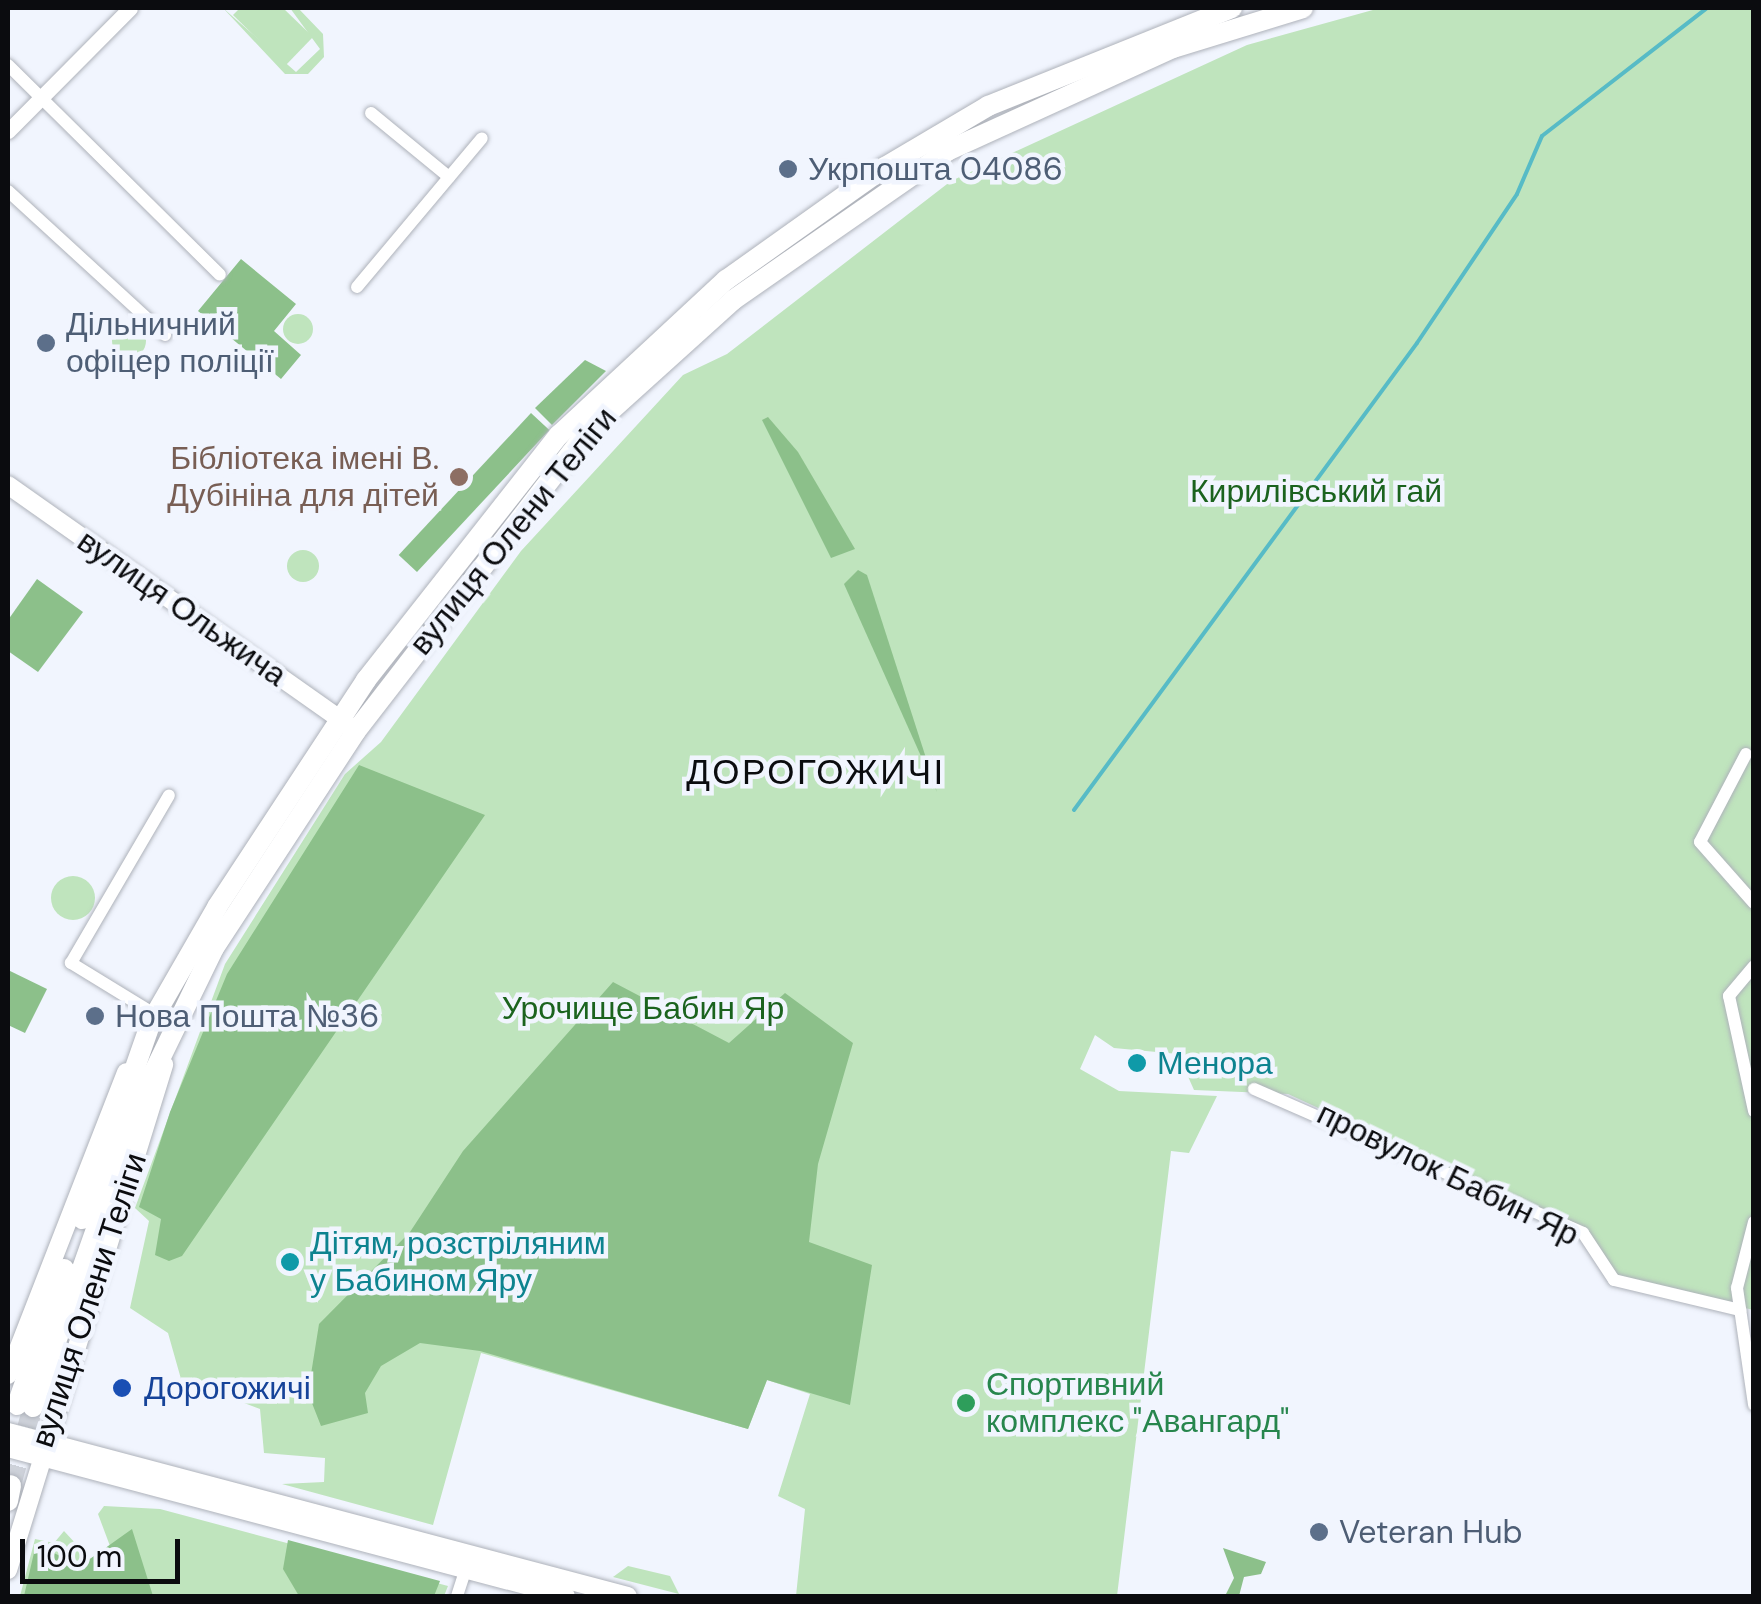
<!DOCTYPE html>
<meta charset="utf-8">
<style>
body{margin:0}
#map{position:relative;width:1761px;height:1604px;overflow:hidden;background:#f1f5fe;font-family:"DM Sans",sans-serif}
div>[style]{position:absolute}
.green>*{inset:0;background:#bfe4bd}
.round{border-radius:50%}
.forest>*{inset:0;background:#8cc08a;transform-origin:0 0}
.stream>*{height:4px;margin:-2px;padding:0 2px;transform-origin:2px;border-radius:2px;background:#57bbc6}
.primary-tunnel>*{height:20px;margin-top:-10px;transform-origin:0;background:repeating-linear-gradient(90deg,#ced2da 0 20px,transparent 0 30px)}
.roads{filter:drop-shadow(0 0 2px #aeb2ba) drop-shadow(0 0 2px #aeb2ba)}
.minor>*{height:12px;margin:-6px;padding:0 6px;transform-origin:6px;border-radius:6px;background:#fff}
.tertiary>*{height:15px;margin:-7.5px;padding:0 7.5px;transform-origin:7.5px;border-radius:7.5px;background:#fff}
.secondary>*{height:18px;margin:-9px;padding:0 9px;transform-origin:9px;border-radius:9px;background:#fff}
.primary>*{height:20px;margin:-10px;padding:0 10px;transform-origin:10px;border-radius:10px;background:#fff}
.dots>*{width:28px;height:28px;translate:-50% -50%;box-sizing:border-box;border:5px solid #f1f5fe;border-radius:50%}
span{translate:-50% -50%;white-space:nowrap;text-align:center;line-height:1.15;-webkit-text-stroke:9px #f1f5fe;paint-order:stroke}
.service-label{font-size:32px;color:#4e5e75}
.left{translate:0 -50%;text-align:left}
.education-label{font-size:32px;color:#785e54}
.right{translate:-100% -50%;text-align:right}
.park-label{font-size:32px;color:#1b631e}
.street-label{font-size:32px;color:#0b0c0f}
.culture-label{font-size:32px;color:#0d838f}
.leisure-label{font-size:32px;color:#27864d}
.transit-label{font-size:32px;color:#164399}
.neighbourhood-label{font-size:35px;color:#0b0c0f;letter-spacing:2.5px}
.frame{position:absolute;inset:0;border:10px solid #0b0c0f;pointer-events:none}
.scale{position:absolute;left:20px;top:1539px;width:160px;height:45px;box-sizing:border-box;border:5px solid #0b0c0f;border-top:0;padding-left:12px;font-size:30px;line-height:35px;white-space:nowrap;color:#0b0c0f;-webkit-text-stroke:8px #f1f5fe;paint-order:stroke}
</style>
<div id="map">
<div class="green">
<div style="clip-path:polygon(223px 8px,296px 72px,320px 49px,290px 8px,298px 8px,323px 34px,324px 57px,308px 74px,285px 74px)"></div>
<div style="clip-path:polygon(240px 8px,283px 8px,313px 37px,285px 66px,233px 15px)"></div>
<div style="clip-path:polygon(1380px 8px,1753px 8px,1753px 1310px,1616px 1275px,1589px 1233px,1288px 1094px,1194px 1090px,1178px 1054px,1114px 1048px,1095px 1035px,1080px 1069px,1119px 1091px,1217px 1096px,1189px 1153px,1171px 1151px,1117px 1596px,796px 1596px,805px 1509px,778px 1496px,810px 1394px,767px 1380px,748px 1429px,481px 1353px,433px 1525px,282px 1484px,324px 1482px,325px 1458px,264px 1453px,260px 1409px,181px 1379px,168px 1333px,130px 1308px,149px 1221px,135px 1208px,225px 964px,345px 774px,381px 742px,521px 551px,683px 375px,727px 354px,951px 181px,1247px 45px)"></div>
<div class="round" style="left:283px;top:314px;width:30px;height:30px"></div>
<div class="round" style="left:112px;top:324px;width:34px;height:34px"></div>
<div class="round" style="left:287px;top:550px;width:32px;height:32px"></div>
<div class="round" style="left:51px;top:876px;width:44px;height:44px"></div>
<div style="clip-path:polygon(104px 1506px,160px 1509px,448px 1586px,444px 1596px,20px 1596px,35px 1539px,54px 1543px,64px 1531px,90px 1559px,110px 1546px,98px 1514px)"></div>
<div style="clip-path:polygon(628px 1566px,670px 1576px,679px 1594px,613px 1577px)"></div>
</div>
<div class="forest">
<div style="clip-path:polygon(241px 259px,296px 304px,274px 331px,301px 355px,281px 379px,198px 311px)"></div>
<div style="clip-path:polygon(585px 360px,606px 371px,552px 425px,535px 408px)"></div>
<div style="left:531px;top:413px;width:25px;height:194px;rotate:43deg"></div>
<div style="clip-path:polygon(768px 417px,798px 452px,855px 549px,831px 558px,762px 420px)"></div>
<div style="clip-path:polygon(858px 570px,867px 575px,937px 792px,844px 584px)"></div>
<div style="clip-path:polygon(37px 579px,83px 612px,38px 672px,8px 651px,8px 620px)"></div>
<div style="clip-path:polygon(359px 765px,485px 815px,182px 1256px,169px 1261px,155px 1255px,161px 1219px,139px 1207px,170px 1112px,227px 974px)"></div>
<div style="clip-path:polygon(8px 970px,47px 989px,25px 1033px,8px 1025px)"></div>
<div style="clip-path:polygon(613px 982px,729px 1043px,785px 993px,853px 1043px,818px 1164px,809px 1242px,872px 1265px,850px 1405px,767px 1380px,748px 1429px,480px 1351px,420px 1343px,381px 1366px,365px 1393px,368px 1413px,321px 1426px,308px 1393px,319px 1324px,410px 1232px,463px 1151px)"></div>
<div style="clip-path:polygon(132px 1529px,153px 1596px,24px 1596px,36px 1544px,80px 1566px)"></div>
<div style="clip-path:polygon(288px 1540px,440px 1581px,434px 1596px,299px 1596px,283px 1569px)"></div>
<div style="clip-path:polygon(1223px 1548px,1266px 1562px,1261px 1574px,1244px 1577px,1239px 1596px,1225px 1596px,1234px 1578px)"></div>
</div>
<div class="stream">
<div style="left:1074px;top:810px;width:579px;rotate:-53.7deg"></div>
<div style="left:1417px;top:343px;width:179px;rotate:-56.1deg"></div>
<div style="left:1517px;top:194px;width:63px;rotate:-66.7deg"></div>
<div style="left:1542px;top:136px;width:209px;rotate:-37.8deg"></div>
</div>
<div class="primary-tunnel">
<div style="left:11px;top:1485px;width:81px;rotate:-74.2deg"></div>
</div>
<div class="roads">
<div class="minor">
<div style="left:8px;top:65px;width:298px;rotate:44.7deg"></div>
<div style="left:371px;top:113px;width:101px;rotate:39.4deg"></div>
<div style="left:8px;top:191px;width:213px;rotate:42.5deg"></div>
<div style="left:357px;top:287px;width:194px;rotate:-50deg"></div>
<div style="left:1746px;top:754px;width:99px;rotate:117.6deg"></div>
<div style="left:1700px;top:842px;width:81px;rotate:48.5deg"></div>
<div style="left:1754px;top:966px;width:39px;rotate:130deg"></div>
<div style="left:1729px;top:996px;width:118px;rotate:77.7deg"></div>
<div style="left:156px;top:1015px;width:100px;rotate:-148.5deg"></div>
<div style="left:71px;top:963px;width:194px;rotate:-59.7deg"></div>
<div style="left:1254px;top:1089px;width:359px;rotate:23.6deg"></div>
<div style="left:1583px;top:1233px;width:56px;rotate:56.6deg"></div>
<div style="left:1614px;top:1280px;width:130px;rotate:13.4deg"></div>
<div style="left:1754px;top:1222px;width:68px;rotate:104.4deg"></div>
<div style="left:1737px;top:1288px;width:118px;rotate:81.7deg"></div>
<div style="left:457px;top:1596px;width:32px;rotate:-72deg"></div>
</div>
<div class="tertiary">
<div style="left:8px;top:131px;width:173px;rotate:-45.2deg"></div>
</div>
<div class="secondary">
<div style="left:8px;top:485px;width:421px;rotate:35.2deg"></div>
<div style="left:8px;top:1375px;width:325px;rotate:-68.7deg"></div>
<div style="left:8px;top:1432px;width:641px;rotate:14.82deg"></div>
<div style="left:8px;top:1448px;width:577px;rotate:14.85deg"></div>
<div style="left:8px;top:1570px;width:529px;rotate:-72.83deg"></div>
</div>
<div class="primary">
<div style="left:82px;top:1219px;width:209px;rotate:-70.7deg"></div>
<div style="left:151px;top:1022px;width:133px;rotate:-60.1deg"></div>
<div style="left:217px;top:907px;width:272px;rotate:-56.7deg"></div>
<div style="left:366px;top:680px;width:312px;rotate:-51.8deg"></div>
<div style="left:559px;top:435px;width:228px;rotate:-42.9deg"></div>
<div style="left:726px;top:280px;width:195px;rotate:-35.4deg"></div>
<div style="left:885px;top:167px;width:120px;rotate:-30.6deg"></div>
<div style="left:988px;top:106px;width:263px;rotate:-21.9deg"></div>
<div style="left:17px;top:1405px;width:144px;rotate:-70.9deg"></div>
<div style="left:33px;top:1407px;width:336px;rotate:-70.5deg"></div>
<div style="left:145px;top:1090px;width:158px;rotate:-64.1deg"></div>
<div style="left:214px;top:948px;width:259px;rotate:-56.8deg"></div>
<div style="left:356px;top:731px;width:376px;rotate:-52.3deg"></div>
<div style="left:586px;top:433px;width:198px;rotate:-42.1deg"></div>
<div style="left:733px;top:300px;width:261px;rotate:-34.8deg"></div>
<div style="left:947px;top:151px;width:248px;rotate:-24.5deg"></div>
<div style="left:1173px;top:48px;width:136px;rotate:-17.1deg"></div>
<div style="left:8px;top:1501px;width:16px;rotate:-79deg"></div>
</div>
</div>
<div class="dots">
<div style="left:788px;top:169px;background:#5c6f8a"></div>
<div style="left:46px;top:343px;background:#5c6f8a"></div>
<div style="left:459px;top:477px;background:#8d6e63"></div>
<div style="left:95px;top:1016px;background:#5c6f8a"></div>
<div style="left:1137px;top:1063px;background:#0f9aa8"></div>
<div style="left:290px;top:1262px;background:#0f9aa8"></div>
<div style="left:122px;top:1388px;background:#1a4fb4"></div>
<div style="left:966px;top:1403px;background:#2e9e5b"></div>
<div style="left:1319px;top:1532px;background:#5c6f8a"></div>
</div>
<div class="service-label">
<span class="left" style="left:808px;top:169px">Укрпошта 04086</span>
<span class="left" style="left:66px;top:343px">Дільничний<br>офіцер поліції</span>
<span class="left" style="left:115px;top:1016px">Нова Пошта №36</span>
<span class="left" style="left:1339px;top:1532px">Veteran Hub</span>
</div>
<div class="education-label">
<span class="right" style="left:439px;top:477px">Бібліотека імені В.<br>Дубініна для дітей</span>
</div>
<div class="park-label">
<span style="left:1316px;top:491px">Кирилівський гай</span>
<span style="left:643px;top:1008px">Урочище Бабин Яр</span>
</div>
<div class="street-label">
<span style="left:513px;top:531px;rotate:-51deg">вулиця Олени Теліги</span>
<span style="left:182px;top:608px;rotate:35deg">вулиця Ольжича</span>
<span style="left:1448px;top:1174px;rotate:26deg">провулок Бабин Яр</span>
<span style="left:89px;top:1300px;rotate:-72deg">вулиця Олени Теліги</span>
</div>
<div class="culture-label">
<span class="left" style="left:1157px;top:1063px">Менора</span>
<span class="left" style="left:310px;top:1262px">Дітям, розстріляним<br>у Бабином Яру</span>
</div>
<div class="leisure-label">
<span class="left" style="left:986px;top:1403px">Спортивний<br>комплекс "Авангард"</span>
</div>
<div class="transit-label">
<span class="left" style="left:144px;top:1388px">Дорогожичі</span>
</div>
<div class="neighbourhood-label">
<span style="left:816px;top:772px">ДОРОГОЖИЧІ</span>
</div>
<div class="frame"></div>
<div class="scale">100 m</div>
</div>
